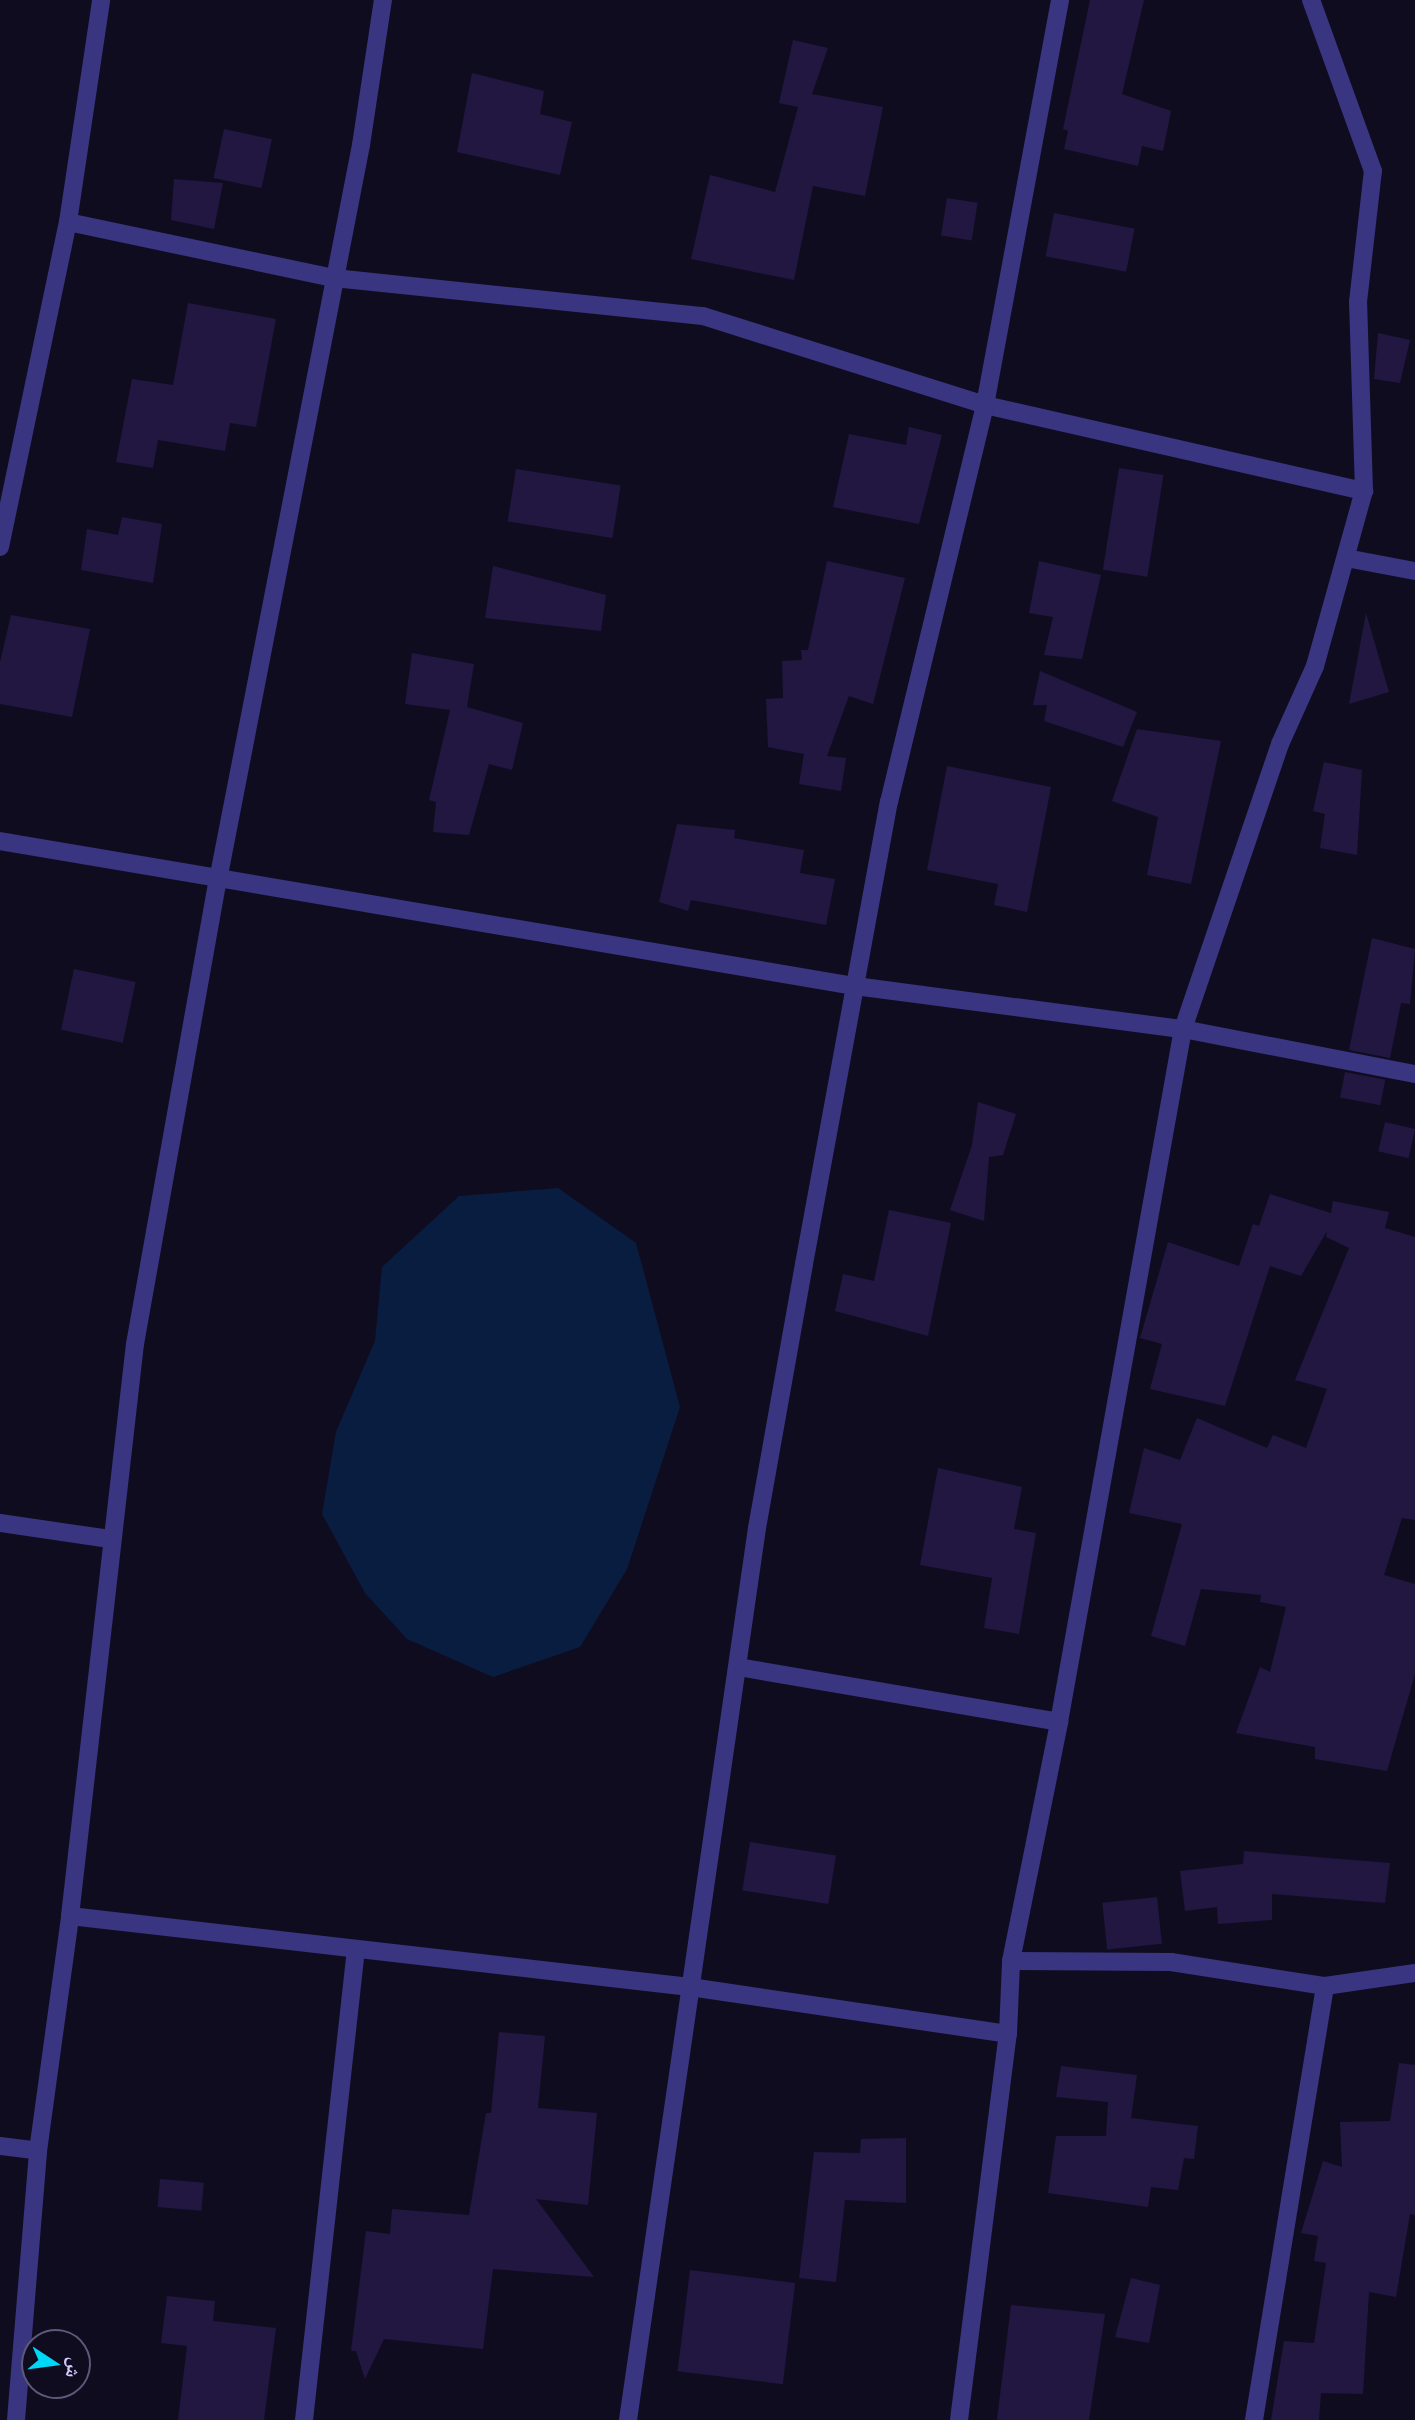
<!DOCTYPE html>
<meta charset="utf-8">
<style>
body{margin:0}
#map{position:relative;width:1415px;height:2420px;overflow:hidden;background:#100c20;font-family:Raleway,"Noto Naskh Arabic",sans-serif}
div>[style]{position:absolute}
.water>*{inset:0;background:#091d41}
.building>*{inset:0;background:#211741;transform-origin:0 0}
.minor>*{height:18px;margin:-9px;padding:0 9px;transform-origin:9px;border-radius:9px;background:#3a3581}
span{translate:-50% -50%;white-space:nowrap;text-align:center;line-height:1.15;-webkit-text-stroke:5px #100c20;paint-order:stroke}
.north{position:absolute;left:21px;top:2329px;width:70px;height:70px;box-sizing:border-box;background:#100c20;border:2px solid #5e5879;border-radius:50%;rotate:103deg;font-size:19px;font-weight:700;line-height:28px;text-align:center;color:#d2cbff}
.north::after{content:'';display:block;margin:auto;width:24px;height:32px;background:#00d7f6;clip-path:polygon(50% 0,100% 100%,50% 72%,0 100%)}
</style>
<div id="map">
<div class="water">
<div style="clip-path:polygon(558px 1188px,636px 1243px,680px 1407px,627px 1569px,580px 1647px,493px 1677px,407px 1639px,365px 1593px,322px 1514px,336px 1432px,375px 1341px,382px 1267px,459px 1196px)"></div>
</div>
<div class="building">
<div style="clip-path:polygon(1090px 0,1144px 0,1122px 94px,1171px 111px,1163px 151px,1142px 146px,1138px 166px,1064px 149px,1068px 131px,1063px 129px)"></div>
<div style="clip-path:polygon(793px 40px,828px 48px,812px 94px,883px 107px,865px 196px,813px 186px,794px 280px,691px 259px,710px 175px,775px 192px,798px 107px,779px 103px)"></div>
<div style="clip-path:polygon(472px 73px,544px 91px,540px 114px,572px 122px,560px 175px,457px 152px)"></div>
<div style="left:224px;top:129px;width:49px;height:50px;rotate:12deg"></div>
<div style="clip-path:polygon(174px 179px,223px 183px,214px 229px,171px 220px)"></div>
<div style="left:947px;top:198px;width:31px;height:38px;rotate:9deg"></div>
<div style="left:1054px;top:213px;width:82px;height:44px;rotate:11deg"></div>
<div style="clip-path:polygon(188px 303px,276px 319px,256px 427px,230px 423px,225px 451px,158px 440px,153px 468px,116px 462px,132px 379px,173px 385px)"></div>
<div style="clip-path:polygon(1378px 333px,1410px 340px,1400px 383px,1374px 379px)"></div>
<div style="clip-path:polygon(909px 427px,942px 435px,919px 524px,833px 507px,849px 434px,906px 445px)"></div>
<div style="left:1119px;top:468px;width:45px;height:103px;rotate:9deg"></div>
<div style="left:516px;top:469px;width:106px;height:53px;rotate:9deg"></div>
<div style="clip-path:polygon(122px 517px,162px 524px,153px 583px,81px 570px,87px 529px,118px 535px)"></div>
<div style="clip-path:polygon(827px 561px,905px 578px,873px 704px,849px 696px,827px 756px,846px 758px,841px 791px,799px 784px,804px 754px,768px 747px,766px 699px,783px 698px,782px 661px,802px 660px,801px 650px,808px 650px)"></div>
<div style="clip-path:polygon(1039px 561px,1101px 575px,1082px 659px,1044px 655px,1053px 617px,1029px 613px)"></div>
<div style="clip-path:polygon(493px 566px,606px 595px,601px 631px,485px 618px)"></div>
<div style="clip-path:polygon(1366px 613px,1389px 692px,1349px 704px)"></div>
<div style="clip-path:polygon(11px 615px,90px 629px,72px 717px,0 704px,0 662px)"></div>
<div style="clip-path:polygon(412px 653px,474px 664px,467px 707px,523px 723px,512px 770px,489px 764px,469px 835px,433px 832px,436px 802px,429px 800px,450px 710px,405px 704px)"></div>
<div style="clip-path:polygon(1040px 671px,1137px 712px,1123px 747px,1044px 721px,1047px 705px,1033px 705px)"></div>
<div style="clip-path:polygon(1137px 729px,1221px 741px,1191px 884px,1147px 875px,1158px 817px,1112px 801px)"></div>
<div style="clip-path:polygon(1324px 762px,1362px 770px,1357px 855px,1320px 848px,1325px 814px,1313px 811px)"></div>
<div style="clip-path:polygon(947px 766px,1051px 787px,1027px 912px,994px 905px,998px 884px,927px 870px)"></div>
<div style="clip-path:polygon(677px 824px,735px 830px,734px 838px,804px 850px,800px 873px,835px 879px,826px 925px,691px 900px,688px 911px,659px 902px)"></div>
<div style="clip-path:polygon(1372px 938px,1415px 949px,1410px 1004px,1401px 1003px,1390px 1058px,1349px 1050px)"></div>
<div style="left:74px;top:969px;width:63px;height:62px;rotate:12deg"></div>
<div style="left:1345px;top:1072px;width:41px;height:26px;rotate:11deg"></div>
<div style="clip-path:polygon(978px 1102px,1016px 1114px,1003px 1155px,989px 1157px,984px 1221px,950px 1210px,972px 1145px)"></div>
<div style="left:1385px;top:1122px;width:31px;height:30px;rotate:13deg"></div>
<div style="clip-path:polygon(1270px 1194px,1331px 1213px,1333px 1201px,1389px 1212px,1385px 1228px,1415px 1237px,1415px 1520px,1402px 1518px,1384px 1575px,1415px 1584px,1415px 1674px,1387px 1771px,1315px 1759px,1315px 1747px,1236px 1733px,1260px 1667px,1270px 1672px,1286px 1607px,1260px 1602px,1261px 1595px,1201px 1589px,1185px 1646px,1151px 1636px,1182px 1524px,1129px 1513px,1144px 1448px,1180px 1460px,1197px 1418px,1267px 1448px,1273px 1435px,1306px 1448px,1327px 1389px,1295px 1380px,1349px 1248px,1326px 1237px,1327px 1231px,1301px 1276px,1270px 1266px,1225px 1406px,1150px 1389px,1162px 1344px,1140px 1338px,1168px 1242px,1239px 1266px,1253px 1224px,1259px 1226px)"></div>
<div style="clip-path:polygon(889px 1210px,951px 1223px,928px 1336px,835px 1311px,843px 1274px,874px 1281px)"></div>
<div style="clip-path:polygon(938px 1468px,1022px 1487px,1014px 1529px,1036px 1533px,1019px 1634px,984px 1628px,992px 1578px,920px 1565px)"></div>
<div style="left:750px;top:1842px;width:87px;height:49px;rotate:9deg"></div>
<div style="clip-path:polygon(1244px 1851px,1390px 1863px,1385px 1903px,1272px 1894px,1272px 1920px,1218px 1924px,1217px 1907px,1185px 1911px,1180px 1871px,1243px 1864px)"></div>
<div style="left:1157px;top:1897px;width:47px;height:55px;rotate:84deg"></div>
<div style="clip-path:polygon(499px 2032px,545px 2036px,538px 2108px,597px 2113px,588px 2205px,536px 2199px,594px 2277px,493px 2269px,483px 2349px,384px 2339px,365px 2379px,356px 2351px,351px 2351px,366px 2231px,390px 2234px,392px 2209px,469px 2215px,486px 2113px,491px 2113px)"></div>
<div style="clip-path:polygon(1399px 2063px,1415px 2065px,1415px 2215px,1410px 2214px,1396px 2297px,1369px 2292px,1363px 2394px,1321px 2393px,1319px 2420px,1271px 2420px,1284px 2341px,1314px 2343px,1326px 2263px,1314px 2261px,1318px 2236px,1301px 2233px,1323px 2161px,1342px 2167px,1340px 2122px,1390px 2121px)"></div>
<div style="clip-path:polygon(1061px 2066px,1137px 2075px,1131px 2118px,1198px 2126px,1194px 2159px,1184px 2158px,1178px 2190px,1151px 2187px,1148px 2207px,1048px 2193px,1056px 2136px,1106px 2136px,1108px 2102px,1056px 2097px)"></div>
<div style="clip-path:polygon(906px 2138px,906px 2203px,845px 2200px,836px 2282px,799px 2278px,814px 2152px,860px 2153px,861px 2139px)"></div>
<div style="left:160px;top:2179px;width:44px;height:28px;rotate:5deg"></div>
<div style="left:690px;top:2270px;width:106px;height:102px;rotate:7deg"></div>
<div style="clip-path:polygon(1131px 2278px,1160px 2285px,1149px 2343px,1115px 2337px)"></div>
<div style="clip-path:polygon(167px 2296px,215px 2301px,213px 2321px,276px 2328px,264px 2420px,178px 2420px,187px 2346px,161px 2343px)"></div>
<div style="clip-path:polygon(1011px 2305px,1105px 2314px,1089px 2420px,997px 2420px)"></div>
</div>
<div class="minor">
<div style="left:68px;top:222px;width:272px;rotate:11.9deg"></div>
<div style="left:334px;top:278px;width:371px;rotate:5.9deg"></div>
<div style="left:703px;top:316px;width:296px;rotate:17.5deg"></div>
<div style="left:985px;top:405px;width:389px;rotate:12.8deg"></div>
<div style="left:0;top:547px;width:332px;rotate:-78.2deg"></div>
<div style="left:68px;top:222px;width:224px;rotate:-81.5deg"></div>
<div style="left:1346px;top:558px;width:70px;rotate:10.7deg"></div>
<div style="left:0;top:841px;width:867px;rotate:9.63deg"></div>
<div style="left:855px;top:986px;width:331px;rotate:7.5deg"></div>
<div style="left:1183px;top:1029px;width:236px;rotate:11deg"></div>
<div style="left:0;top:1523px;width:111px;rotate:8.3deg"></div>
<div style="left:738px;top:1667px;width:326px;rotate:9.7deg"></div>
<div style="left:70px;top:1916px;width:624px;rotate:6.53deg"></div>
<div style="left:690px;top:1987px;width:321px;rotate:8.4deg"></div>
<div style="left:1011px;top:1961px;width:160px;rotate:0.4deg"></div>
<div style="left:1171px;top:1962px;width:156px;rotate:8.9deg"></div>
<div style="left:1325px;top:1986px;width:91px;rotate:-8.2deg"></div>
<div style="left:0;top:2146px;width:38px;rotate:7deg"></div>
<div style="left:16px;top:2420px;width:270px;rotate:-85.3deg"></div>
<div style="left:38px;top:2151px;width:237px;rotate:-82.2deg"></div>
<div style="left:70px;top:1916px;width:576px;rotate:-83.52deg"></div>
<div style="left:135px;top:1344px;width:471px;rotate:-79.9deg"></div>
<div style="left:218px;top:880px;width:749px;rotate:-78.99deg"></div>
<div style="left:361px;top:145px;width:147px;rotate:-81.4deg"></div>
<div style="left:304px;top:2420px;width:473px;rotate:-83.7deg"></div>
<div style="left:628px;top:2420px;width:901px;rotate:-81.77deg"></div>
<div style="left:757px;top:1528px;width:268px;rotate:-79.9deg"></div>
<div style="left:804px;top:1264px;width:470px;rotate:-79.6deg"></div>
<div style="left:889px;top:802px;width:408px;rotate:-76.4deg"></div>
<div style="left:985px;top:405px;width:412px;rotate:-79.5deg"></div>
<div style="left:959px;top:2420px;width:389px;rotate:-82.8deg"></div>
<div style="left:1008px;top:2034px;width:73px;rotate:-87.6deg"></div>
<div style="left:1011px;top:1961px;width:244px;rotate:-78.6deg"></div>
<div style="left:1059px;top:1722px;width:704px;rotate:-79.86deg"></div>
<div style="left:1183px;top:1029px;width:301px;rotate:-71.2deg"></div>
<div style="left:1280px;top:744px;width:85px;rotate:-65.8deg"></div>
<div style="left:1315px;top:666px;width:182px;rotate:-74.4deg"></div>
<div style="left:1364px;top:491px;width:189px;rotate:-91.8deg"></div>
<div style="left:1358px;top:302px;width:132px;rotate:-83.5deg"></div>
<div style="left:1373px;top:171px;width:182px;rotate:-109.9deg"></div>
<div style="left:1254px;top:2420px;width:440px;rotate:-80.7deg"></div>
</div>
<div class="north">ش</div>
</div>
